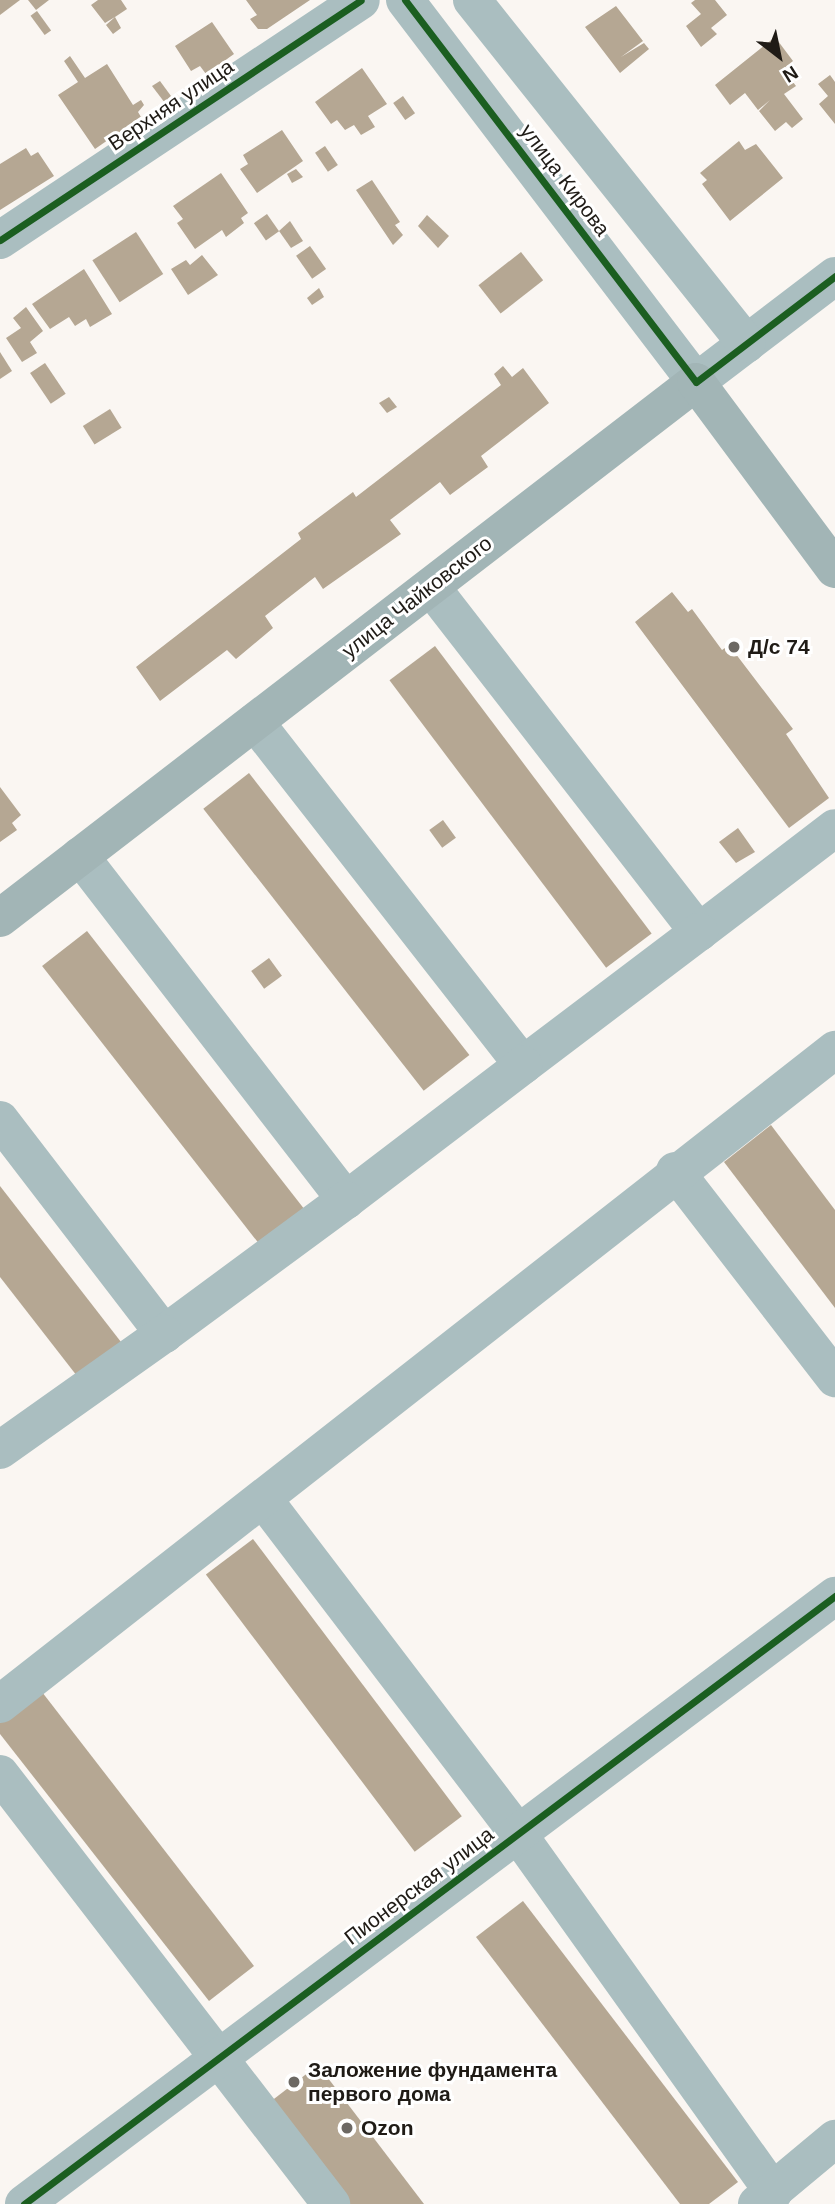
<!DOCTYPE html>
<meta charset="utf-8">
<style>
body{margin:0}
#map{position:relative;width:835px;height:2204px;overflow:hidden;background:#faf6f2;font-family:Arial,sans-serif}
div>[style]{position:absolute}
.building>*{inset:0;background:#b5a793;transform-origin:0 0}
.minor>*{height:38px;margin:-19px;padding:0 19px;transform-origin:19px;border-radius:19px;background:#aabec0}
.major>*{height:38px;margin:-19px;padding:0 19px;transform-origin:19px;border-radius:19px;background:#a2b5b6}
.cycleway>*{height:7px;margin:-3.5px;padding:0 3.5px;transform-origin:3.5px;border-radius:3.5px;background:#1b5e20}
.dots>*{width:19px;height:19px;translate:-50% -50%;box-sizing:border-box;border:4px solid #fff;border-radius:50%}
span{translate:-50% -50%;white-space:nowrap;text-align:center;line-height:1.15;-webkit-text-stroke:6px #fff;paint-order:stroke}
.street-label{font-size:21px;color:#1f1b16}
.poi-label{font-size:21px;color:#1f1b16;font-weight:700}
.left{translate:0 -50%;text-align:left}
.north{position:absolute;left:744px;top:21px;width:70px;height:70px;-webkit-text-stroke:5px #fff;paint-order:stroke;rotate:148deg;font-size:19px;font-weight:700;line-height:28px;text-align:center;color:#1f1b16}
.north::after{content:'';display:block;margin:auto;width:24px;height:32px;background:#1f1b16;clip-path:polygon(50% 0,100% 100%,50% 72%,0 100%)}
</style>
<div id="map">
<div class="building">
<div style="clip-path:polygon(0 0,20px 0,0 15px)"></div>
<div style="clip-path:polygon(28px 0,49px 0,36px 10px)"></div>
<div style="clip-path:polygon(98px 0,121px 0,127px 9px,115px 17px,121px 28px,113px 34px,106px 25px,115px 17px,105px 23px,91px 5px)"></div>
<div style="clip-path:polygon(246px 0,310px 0,267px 29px,258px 29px,250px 19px,257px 15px)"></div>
<div style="clip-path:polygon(695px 0,715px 0,727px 15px,711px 28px,717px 34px,701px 47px,686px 26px,701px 14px,691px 3px)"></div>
<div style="clip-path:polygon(616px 6px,643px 41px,621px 57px,644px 43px,649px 49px,620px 73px,585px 27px)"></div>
<div style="left:37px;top:11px;width:24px;height:8px;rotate:54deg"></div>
<div style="clip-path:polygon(212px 22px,234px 54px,206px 74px,200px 66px,191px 71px,175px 46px)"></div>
<div style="clip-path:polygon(775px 37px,793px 61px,783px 69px,796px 86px,784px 94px,803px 119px,792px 128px,786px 122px,775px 131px,759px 111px,770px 100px,758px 110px,745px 93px,730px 105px,715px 85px)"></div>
<div style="clip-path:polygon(70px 56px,85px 78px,107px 64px,133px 105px,141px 100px,144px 105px,138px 112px,141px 117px,95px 149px,58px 95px,78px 82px,64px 61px)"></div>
<div style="clip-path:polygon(362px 68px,387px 104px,368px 116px,375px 127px,361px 135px,354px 125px,345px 130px,337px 120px,331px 124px,315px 102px)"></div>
<div style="clip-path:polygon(830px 75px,835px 82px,835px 124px,819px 104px,828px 96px,818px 84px)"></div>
<div style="clip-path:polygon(160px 81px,171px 96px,165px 103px,152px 86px)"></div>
<div style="left:403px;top:96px;width:21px;height:12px;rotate:55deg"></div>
<div style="clip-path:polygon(282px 130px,303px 161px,257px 193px,240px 169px,248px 164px,243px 155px)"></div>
<div style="clip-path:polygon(739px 141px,745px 150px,756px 144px,783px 178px,730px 221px,702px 184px,707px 180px,700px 173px)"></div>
<div style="left:325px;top:146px;width:23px;height:12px;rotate:56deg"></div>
<div style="clip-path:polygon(26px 148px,31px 156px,38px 152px,54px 176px,0 210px,0 164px)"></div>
<div style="clip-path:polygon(296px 169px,303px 177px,292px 183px,287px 174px)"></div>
<div style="clip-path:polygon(221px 173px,248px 213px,241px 218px,244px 223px,226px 237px,222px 230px,195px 249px,177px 223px,183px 219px,173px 206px)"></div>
<div style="clip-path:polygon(372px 180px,400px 222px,395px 225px,403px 235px,393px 245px,356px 190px)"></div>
<div style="left:267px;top:214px;width:21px;height:16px;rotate:55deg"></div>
<div style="clip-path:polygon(427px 215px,449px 236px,438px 248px,418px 226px)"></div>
<div style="clip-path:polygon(290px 221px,303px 241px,291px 248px,279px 231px)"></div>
<div style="left:136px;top:232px;width:50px;height:52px;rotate:57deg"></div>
<div style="left:310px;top:246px;width:28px;height:17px;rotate:55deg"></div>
<div style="left:521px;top:252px;width:36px;height:54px;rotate:52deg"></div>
<div style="clip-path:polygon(202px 255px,218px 275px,188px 295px,171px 269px,186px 260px,190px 265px)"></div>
<div style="clip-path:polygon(84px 269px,112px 314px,90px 327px,86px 319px,75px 326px,69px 317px,50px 329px,32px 304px)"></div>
<div style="clip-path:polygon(319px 288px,324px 297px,312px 305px,307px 298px)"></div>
<div style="clip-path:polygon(26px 307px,43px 331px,30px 342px,37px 353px,22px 362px,6px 338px,21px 328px,13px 318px)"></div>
<div style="clip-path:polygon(0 352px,12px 371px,0 379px)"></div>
<div style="left:45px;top:363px;width:37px;height:18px;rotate:56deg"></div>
<div style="clip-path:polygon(503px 366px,512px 377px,523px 368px,549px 403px,481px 456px,488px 467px,450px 495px,440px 482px,390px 520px,401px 534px,323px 589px,315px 577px,265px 616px,273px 628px,236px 659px,227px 650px,160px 701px,136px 667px,301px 539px,298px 533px,353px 492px,356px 497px,501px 385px,494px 374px)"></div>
<div style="clip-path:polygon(389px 397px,397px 407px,387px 413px,379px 403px)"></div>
<div style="left:110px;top:409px;width:22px;height:32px;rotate:58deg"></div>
<div style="clip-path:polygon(672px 592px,688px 612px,692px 609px,722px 650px,729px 645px,793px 729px,786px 734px,829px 798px,789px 828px,635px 622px)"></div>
<div style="left:435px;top:646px;width:360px;height:57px;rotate:53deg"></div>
<div style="left:249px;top:773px;width:358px;height:58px;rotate:52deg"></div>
<div style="clip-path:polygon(0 787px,21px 815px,12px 823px,17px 830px,0 842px)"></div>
<div style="left:443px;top:820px;width:22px;height:17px;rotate:54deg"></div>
<div style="clip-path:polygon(738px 828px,755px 852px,736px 863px,719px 842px)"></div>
<div style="left:87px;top:931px;width:356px;height:57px;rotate:52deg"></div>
<div style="left:269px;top:958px;width:22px;height:22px;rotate:54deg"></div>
<div style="clip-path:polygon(771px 1125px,835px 1210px,835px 1308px,724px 1162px)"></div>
<div style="clip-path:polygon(0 1186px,128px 1351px,84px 1385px,0 1277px)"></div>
<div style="left:253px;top:1539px;width:347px;height:59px;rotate:53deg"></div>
<div style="clip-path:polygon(42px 1692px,254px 1966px,209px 2001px,0 1734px,0 1723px)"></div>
<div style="clip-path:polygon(523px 1901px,738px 2182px,709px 2204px,680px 2204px,476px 1937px)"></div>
<div style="clip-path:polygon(318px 2065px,424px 2204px,348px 2204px,270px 2102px)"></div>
</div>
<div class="minor">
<div style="left:405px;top:0;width:480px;rotate:52.7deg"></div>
<div style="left:696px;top:382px;width:175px;rotate:-37.3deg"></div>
<div style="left:472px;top:0;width:440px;rotate:51.4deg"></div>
<div style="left:0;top:240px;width:433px;rotate:-33.6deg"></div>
<div style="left:431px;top:587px;width:437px;rotate:52.2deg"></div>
<div style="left:699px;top:932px;width:171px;rotate:-37.4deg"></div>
<div style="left:255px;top:722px;width:435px;rotate:52deg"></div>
<div style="left:523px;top:1065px;width:221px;rotate:-37.1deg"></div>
<div style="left:80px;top:856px;width:435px;rotate:52.3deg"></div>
<div style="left:346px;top:1200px;width:223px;rotate:-37.3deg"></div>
<div style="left:0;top:1120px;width:270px;rotate:52.5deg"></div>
<div style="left:164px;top:1334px;width:226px;rotate:-36.4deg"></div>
<div style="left:675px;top:1171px;width:262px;rotate:52.3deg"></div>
<div style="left:0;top:1450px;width:201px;rotate:-35.3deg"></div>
<div style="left:264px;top:1500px;width:420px;rotate:52.7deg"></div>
<div style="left:518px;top:1834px;width:440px;rotate:54.5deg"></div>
<div style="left:0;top:1704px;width:1061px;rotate:-38.07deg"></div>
<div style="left:0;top:1774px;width:543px;rotate:52.41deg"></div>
<div style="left:24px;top:2204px;width:1014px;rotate:-36.86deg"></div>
<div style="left:757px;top:2204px;width:102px;rotate:-39.8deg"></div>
</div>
<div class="major">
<div style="left:0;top:918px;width:878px;rotate:-37.6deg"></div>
<div style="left:696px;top:382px;width:233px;rotate:53.4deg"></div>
</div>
<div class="cycleway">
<div style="left:405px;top:0;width:480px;rotate:52.7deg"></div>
<div style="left:696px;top:382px;width:175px;rotate:-37.3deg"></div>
<div style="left:0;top:240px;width:433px;rotate:-33.6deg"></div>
<div style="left:24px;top:2204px;width:1014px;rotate:-36.86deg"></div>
</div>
<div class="dots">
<div style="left:734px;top:647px;background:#6c6863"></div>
<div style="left:294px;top:2082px;background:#6c6863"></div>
<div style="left:347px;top:2128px;background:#6c6863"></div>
</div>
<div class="street-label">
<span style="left:171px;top:105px;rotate:-34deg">Верхняя улица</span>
<span style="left:565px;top:180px;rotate:53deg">улица Кирова</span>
<span style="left:417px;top:597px;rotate:-38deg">улица Чайковского</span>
<span style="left:419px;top:1886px;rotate:-37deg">Пионерская улица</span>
</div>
<div class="poi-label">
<span class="left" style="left:748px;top:647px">Д/с 74</span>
<span class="left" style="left:308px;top:2082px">Заложение фундамента<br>первого дома</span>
<span class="left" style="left:361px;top:2128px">Ozon</span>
</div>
<div class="north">N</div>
</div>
